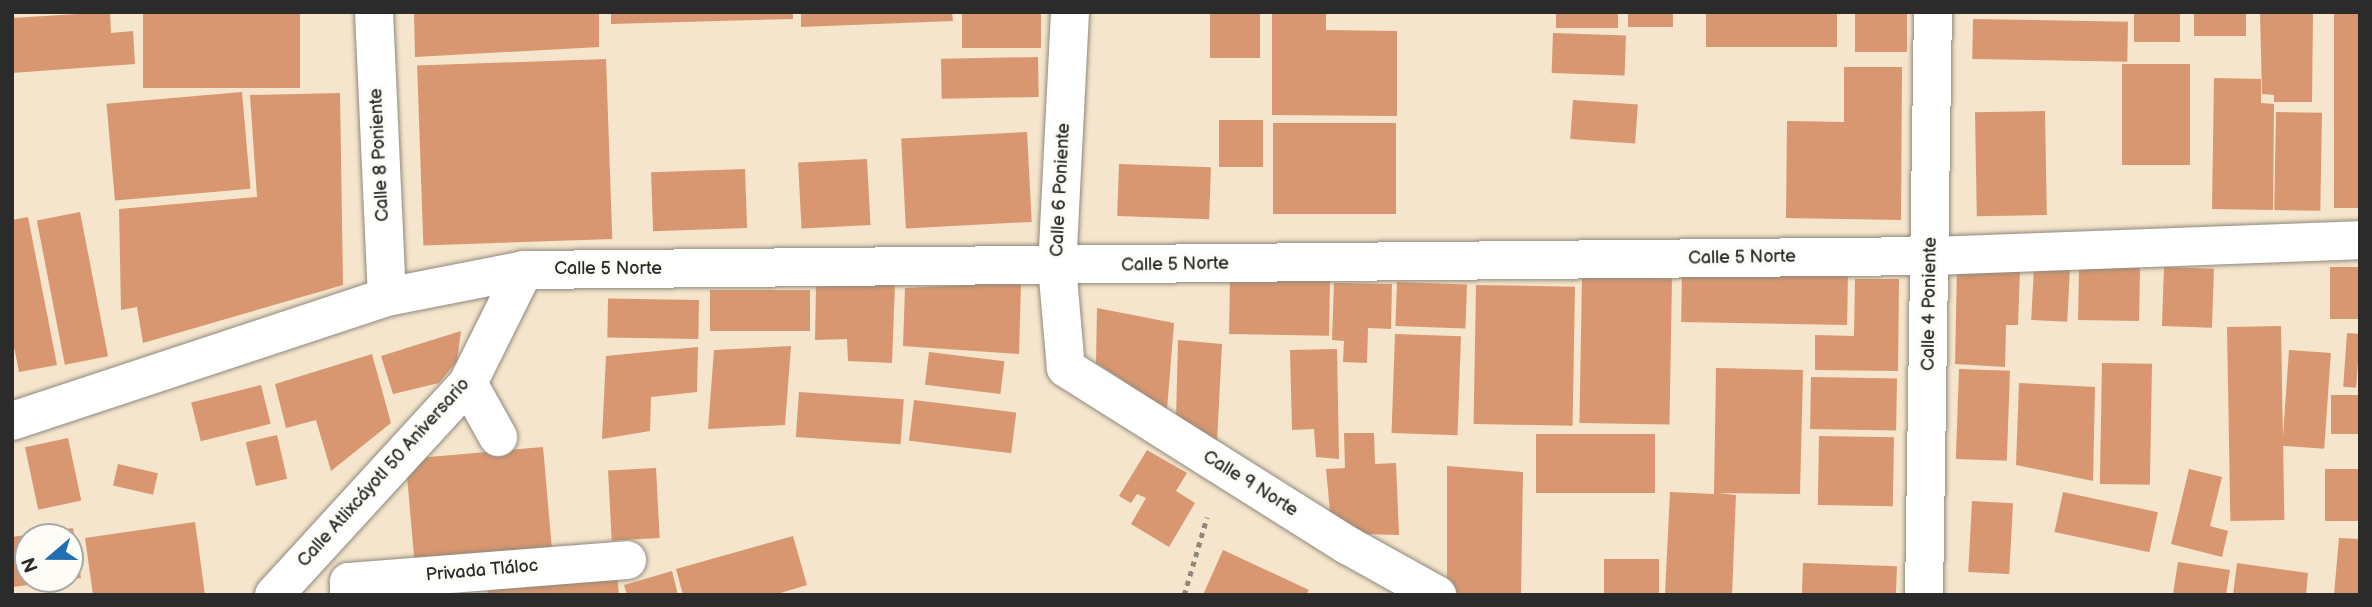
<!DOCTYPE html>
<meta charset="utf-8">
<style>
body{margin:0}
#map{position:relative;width:2372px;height:607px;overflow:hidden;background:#f4e5cc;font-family:"Balsamiq Sans",sans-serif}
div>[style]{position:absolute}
.building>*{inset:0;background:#d89770;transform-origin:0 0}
.path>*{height:4.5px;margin-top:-2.25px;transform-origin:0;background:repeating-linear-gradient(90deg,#90887c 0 5px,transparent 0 10px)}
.roads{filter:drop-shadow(0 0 2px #90887c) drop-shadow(0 0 2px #90887c)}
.minor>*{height:38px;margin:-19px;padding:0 19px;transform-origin:19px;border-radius:19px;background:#fff}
span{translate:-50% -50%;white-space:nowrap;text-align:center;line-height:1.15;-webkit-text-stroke:7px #fdfcf7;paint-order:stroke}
.street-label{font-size:18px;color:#2b2b2b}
.frame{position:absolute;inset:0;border:14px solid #2b2b2b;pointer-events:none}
.north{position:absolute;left:14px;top:523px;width:70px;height:70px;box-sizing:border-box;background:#fdfcf7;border:2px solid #a9a8a5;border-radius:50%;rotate:250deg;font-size:19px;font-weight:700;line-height:28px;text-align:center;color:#2b2b2b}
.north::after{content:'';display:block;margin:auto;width:24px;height:32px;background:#1f6fb2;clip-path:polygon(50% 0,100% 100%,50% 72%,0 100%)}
</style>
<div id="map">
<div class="building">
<div style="clip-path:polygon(110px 12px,111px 33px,133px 31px,135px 64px,12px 73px,12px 18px)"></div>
<div style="left:143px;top:12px;width:157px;height:76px"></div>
<div style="clip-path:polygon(414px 12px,599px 12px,599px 47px,415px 57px)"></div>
<div style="clip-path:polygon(611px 12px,793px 12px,793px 19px,611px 24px)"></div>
<div style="clip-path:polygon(801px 12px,952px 12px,953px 21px,801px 27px)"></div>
<div style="left:962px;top:12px;width:79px;height:36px"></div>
<div style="left:1210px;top:12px;width:50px;height:46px"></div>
<div style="clip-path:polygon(1272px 12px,1326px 12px,1326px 30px,1397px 31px,1397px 116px,1272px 115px)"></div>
<div style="left:1556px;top:12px;width:62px;height:16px"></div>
<div style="left:1628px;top:12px;width:45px;height:15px"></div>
<div style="left:1706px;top:12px;width:131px;height:35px"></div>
<div style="left:1855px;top:12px;width:52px;height:40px"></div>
<div style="left:2134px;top:12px;width:46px;height:30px"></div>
<div style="left:2194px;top:12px;width:52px;height:24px"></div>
<div style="clip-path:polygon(2260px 12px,2313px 12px,2312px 102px,2274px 102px,2274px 95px,2262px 94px)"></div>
<div style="left:2334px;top:12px;width:26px;height:196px"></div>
<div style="left:1973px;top:19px;width:155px;height:40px;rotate:1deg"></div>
<div style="left:1553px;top:33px;width:73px;height:40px;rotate:2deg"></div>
<div style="left:1038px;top:57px;width:40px;height:97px;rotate:89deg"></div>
<div style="left:606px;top:59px;width:180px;height:189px;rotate:88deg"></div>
<div style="left:2122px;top:64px;width:68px;height:101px"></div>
<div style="clip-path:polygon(1844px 67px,1902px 67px,1901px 220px,1786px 218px,1787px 121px,1844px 122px)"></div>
<div style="clip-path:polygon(2214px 78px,2261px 79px,2261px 103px,2274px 104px,2273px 210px,2212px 209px)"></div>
<div style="left:242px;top:92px;width:97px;height:136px;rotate:85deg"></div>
<div style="clip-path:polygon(340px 93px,343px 285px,143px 343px,137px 307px,121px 310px,119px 209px,257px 197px,250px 95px)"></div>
<div style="left:1573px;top:100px;width:65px;height:39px;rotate:4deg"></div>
<div style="left:2045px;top:111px;width:104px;height:70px;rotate:89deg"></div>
<div style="left:2276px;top:112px;width:46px;height:98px;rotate:1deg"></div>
<div style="left:1219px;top:120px;width:44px;height:47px"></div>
<div style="left:1273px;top:123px;width:123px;height:91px"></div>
<div style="left:1027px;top:132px;width:90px;height:126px;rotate:87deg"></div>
<div style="left:867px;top:159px;width:66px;height:69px;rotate:87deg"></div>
<div style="left:1119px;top:164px;width:92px;height:52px;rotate:2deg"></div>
<div style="left:745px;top:169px;width:59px;height:94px;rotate:88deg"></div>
<div style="left:80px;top:212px;width:147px;height:44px;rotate:79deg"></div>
<div style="clip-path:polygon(28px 217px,57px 365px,19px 372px,12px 337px,12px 220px)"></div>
<div style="clip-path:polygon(1957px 267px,2020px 269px,2018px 325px,2006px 325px,2005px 367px,1955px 364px)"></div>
<div style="left:2034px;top:267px;width:36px;height:53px;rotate:3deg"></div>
<div style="left:2079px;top:267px;width:61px;height:53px;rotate:1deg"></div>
<div style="left:2164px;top:267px;width:50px;height:59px;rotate:2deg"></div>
<div style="left:2330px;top:267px;width:30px;height:52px"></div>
<div style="left:1682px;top:271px;width:166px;height:51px;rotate:1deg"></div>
<div style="left:1582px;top:277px;width:90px;height:146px;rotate:1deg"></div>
<div style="left:1230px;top:279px;width:100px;height:55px;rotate:1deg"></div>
<div style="clip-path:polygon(1855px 279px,1899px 279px,1898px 371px,1815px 370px,1815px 335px,1854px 336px)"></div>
<div style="clip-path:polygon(1021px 282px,1019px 354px,903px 346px,905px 288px)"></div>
<div style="left:1397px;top:282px;width:70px;height:44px;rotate:2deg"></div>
<div style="clip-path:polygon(895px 283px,892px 363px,848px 361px,847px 339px,815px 340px,816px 287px)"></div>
<div style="clip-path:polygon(1334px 283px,1392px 284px,1391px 329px,1368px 328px,1367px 363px,1343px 362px,1344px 341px,1332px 340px)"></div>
<div style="left:1476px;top:285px;width:99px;height:139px;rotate:1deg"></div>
<div style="left:810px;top:290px;width:41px;height:100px;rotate:90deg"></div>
<div style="left:699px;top:300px;width:39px;height:91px;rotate:91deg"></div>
<div style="clip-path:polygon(1097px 308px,1174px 323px,1167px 409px,1096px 363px)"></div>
<div style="left:2281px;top:326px;width:194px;height:54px;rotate:89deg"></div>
<div style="clip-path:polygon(461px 331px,457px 361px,439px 383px,393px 394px,381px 356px)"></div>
<div style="left:2347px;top:333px;width:13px;height:54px;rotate:4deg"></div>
<div style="left:1395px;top:334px;width:66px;height:99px;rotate:2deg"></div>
<div style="clip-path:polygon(1178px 340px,1222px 344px,1217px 442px,1176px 420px)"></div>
<div style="clip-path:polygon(791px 346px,785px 425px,708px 429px,714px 350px)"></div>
<div style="clip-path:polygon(698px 347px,697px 392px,651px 397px,650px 431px,602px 439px,606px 356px)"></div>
<div style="clip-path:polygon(1337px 349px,1339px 459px,1316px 457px,1314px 429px,1292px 430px,1290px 350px)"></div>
<div style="left:2289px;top:350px;width:42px;height:96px;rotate:4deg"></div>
<div style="left:929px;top:352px;width:76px;height:33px;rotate:7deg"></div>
<div style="clip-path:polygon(372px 354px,391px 423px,331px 471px,316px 420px,286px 428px,275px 384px)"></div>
<div style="left:2102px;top:363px;width:50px;height:121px;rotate:1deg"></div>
<div style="clip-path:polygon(1716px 368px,1803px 370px,1800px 494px,1718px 493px,1736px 495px,1732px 595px,1665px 595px,1670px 492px,1714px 494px)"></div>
<div style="left:1959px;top:369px;width:51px;height:90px;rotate:2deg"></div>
<div style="left:1811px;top:377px;width:86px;height:52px;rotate:1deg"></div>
<div style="clip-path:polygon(2019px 383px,2095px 387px,2093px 481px,2016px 465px)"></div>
<div style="left:261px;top:385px;width:40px;height:72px;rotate:76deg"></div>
<div style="left:799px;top:392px;width:105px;height:45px;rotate:4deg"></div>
<div style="left:2360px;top:395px;width:39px;height:29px;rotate:90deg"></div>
<div style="left:914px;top:400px;width:103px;height:41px;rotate:7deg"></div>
<div style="clip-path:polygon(1344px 433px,1374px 433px,1375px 464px,1396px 463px,1399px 535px,1332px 533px,1326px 469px,1345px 468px)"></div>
<div style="left:1536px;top:434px;width:119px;height:59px"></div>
<div style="left:277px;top:435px;width:45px;height:32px;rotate:77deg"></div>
<div style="left:1819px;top:436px;width:75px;height:69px;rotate:1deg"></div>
<div style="left:68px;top:438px;width:64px;height:44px;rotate:78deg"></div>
<div style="left:543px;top:447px;width:104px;height:138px;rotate:85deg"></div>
<div style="clip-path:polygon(1147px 450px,1187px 473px,1176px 491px,1195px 503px,1169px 547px,1131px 524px,1146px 498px,1137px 494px,1131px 503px,1119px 496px)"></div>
<div style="left:118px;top:464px;width:41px;height:22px;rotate:13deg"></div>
<div style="clip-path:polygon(1447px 466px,1523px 472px,1521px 595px,1463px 595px,1447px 589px)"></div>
<div style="left:656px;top:468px;width:70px;height:48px;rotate:87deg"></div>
<div style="clip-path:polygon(2189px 469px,2222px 477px,2210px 526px,2228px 531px,2222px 557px,2171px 544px)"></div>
<div style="left:2325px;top:469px;width:35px;height:52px"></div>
<div style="left:2063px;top:492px;width:97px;height:41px;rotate:12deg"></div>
<div style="left:1972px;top:501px;width:41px;height:71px;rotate:3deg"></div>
<div style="clip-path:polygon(195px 522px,205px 595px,93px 595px,85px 538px)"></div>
<div style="clip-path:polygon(73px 528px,81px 578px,70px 579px,70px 537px,28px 537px,28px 579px,60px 581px,12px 587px,12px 537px)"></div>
<div style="clip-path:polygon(793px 536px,807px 585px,774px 595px,683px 595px,676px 569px)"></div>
<div style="clip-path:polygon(2339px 538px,2360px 539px,2360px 595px,2334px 595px)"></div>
<div style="clip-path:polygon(1223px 550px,1309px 590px,1306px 595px,1203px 595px)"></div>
<div style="left:1604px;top:559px;width:55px;height:36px"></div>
<div style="clip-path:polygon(2178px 562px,2230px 570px,2226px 595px,2173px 594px)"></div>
<div style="left:1803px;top:563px;width:94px;height:32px;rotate:2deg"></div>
<div style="clip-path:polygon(2237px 563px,2308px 573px,2306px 595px,2233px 595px)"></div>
<div style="clip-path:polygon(672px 571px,678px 595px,627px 595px,624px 585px)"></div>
<div style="clip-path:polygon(617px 574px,619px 595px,488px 595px,487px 587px)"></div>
</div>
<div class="path">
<div style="left:1184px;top:595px;width:81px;rotate:-73.6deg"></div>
</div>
<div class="roads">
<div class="minor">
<div style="left:374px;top:12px;width:285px;rotate:87.4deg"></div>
<div style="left:1070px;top:12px;width:254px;rotate:92.9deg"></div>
<div style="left:1057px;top:266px;width:102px;rotate:85deg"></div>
<div style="left:1066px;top:368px;width:334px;rotate:32.2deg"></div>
<div style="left:1349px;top:546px;width:101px;rotate:29.1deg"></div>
<div style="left:468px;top:383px;width:62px;rotate:60.9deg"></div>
<div style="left:12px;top:421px;width:395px;rotate:-18.3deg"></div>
<div style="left:387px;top:297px;width:140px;rotate:-11.1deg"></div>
<div style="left:524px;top:270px;width:1407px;rotate:-0.57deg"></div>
<div style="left:1931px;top:256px;width:429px;rotate:-2.1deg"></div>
<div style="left:274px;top:595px;width:287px;rotate:-47.5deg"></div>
<div style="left:468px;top:383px;width:126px;rotate:-63.6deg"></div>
<div style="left:349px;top:595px;width:13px;rotate:-90deg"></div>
<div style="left:349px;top:582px;width:279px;rotate:-4.5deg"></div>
<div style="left:1924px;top:595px;width:583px;rotate:-89.12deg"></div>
</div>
</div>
<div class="street-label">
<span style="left:380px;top:155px;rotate:-93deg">Calle 8 Poniente</span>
<span style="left:1061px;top:190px;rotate:-87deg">Calle 6 Poniente</span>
<span style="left:1742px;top:258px;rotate:-1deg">Calle 5 Norte</span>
<span style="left:1175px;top:265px;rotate:-1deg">Calle 5 Norte</span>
<span style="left:608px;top:269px">Calle 5 Norte</span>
<span style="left:1930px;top:304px;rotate:-89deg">Calle 4 Poniente</span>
<span style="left:384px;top:473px;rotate:-48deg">Calle Atlixcáyotl 50 Aniversario</span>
<span style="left:1250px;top:484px;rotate:32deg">Calle 9 Norte</span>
<span style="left:482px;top:571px;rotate:-5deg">Privada Tláloc</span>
</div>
<div class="frame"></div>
<div class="north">N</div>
</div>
